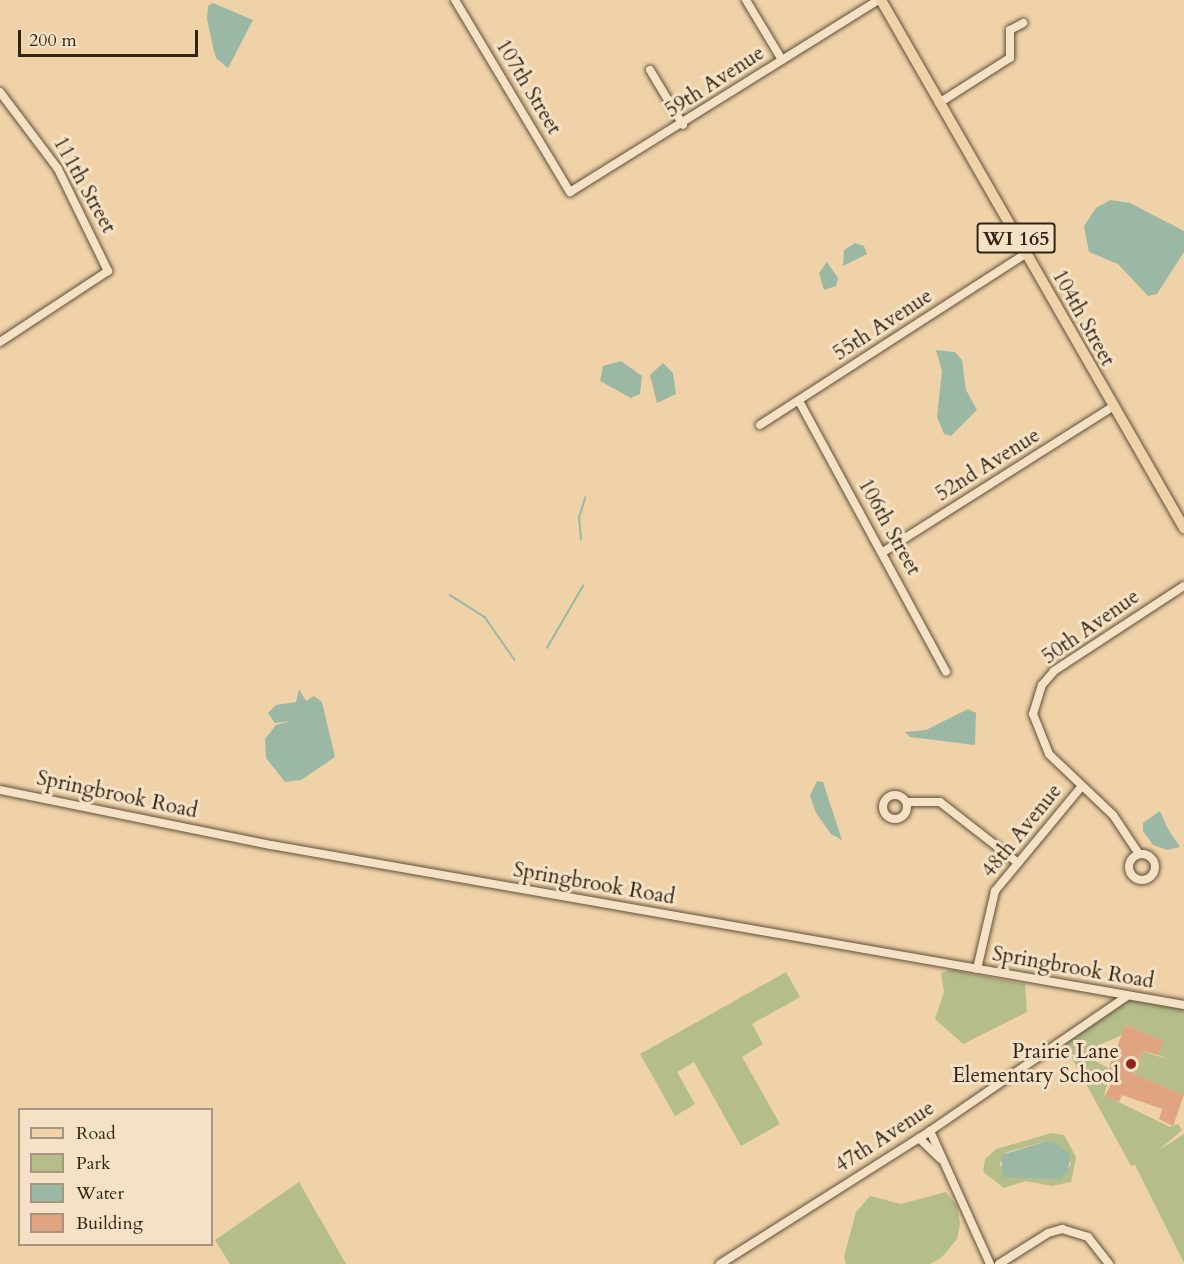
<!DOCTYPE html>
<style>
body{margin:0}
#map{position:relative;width:1184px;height:1264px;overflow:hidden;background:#efd2a8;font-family:Cardo,serif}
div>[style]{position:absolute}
.green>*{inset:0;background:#b5bd8b}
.water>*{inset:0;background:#9ab8a4}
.stream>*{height:1.5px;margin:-0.75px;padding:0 0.75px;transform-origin:0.75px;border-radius:0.75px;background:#9ab8a4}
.building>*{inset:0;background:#e0a480}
.roads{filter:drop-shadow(0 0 2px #61503a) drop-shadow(0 0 2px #61503a)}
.minor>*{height:8px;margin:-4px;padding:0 4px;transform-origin:4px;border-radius:4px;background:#f5e2c6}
.minor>.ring{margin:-4px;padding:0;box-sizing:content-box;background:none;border:8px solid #f5e2c6;border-radius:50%}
.major>*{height:10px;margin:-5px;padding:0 5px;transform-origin:5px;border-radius:5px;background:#efd2a8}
.dots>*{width:16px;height:16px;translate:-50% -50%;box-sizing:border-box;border:3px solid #f5e2c6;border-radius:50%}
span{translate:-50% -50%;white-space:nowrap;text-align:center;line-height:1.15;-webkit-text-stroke:6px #f5e2c6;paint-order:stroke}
.shield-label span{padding:2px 4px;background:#f5e2c6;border:2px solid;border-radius:4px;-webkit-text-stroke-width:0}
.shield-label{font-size:20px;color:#322415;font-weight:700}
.street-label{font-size:21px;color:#322415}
.poi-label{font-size:21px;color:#322415}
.right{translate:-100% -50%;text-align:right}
.legend{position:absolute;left:18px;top:1108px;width:195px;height:138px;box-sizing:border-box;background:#f5e2c6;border:2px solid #a7967f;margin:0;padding:8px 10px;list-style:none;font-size:18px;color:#322415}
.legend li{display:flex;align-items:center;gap:12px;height:30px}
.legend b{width:30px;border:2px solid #a7967f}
.scale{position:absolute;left:18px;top:30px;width:180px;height:27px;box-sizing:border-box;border:3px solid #322415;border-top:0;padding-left:8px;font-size:18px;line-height:21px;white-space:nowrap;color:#322415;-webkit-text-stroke:4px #f5e2c6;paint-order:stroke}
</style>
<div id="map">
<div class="green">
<div style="clip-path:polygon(951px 970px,1025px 984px,1027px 1012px,963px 1044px,935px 1019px,944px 992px,941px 973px)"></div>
<div style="clip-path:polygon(786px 972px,800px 997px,752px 1024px,763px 1044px,742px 1057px,780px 1124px,741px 1146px,694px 1062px,677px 1072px,695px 1104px,675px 1116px,640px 1054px)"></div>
<div style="clip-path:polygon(1127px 996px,1184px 1005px,1184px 1095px,1133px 1074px,1142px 1051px,1170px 1060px,1158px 1055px,1162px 1041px,1127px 1025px,1122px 1035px,1099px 1045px,1095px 1061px,1112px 1070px,1104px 1095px,1170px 1127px,1178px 1124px,1182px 1130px,1159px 1150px,1184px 1134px,1184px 1263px,1135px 1165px,1131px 1166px,1062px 1040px)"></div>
<div style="clip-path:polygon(evenodd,1052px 1133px,1064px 1135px,1076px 1157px,1071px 1182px,1052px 1186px,1026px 1181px,1004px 1188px,983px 1172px,985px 1159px,996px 1149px,1052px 1133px,1051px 1140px,1071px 1164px,1060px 1179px,1022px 1175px,999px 1165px,1007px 1152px,1051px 1140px)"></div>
<div style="clip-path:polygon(299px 1182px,346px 1264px,230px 1264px,215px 1240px)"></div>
<div style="clip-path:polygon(946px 1192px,957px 1206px,960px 1224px,957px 1239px,941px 1258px,930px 1264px,846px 1264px,844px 1257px,856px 1212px,870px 1196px,901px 1204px)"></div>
</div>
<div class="water">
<div style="clip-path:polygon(213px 3px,253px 20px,228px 68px,216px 58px,213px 47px,207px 19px,208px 6px)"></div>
<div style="clip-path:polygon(1110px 200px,1130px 203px,1184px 231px,1184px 252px,1157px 294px,1148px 296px,1118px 264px,1089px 252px,1084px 226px,1096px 208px)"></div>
<div style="clip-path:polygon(855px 243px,864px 246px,867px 254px,843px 266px,844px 250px)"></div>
<div style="clip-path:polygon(827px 262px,838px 278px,836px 286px,824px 290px,819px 273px)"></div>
<div style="clip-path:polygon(936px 350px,955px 352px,962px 360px,966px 390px,977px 410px,951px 436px,944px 434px,937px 417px,942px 371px)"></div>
<div style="clip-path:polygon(621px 361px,642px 376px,640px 394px,631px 398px,600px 381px,603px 366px)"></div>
<div style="clip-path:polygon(663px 363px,673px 373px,676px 394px,657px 403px,650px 375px)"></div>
<div style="clip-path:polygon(299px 689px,306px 701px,314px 696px,322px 702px,335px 757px,301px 780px,285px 782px,266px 758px,265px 739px,276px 725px,290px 721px,275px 723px,268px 713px,276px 705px,296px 702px)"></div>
<div style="clip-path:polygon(968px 709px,976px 713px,975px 745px,910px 737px,905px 732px,926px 730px)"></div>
<div style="clip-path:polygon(817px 781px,823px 782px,842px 840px,831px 834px,816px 813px,810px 796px)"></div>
<div style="clip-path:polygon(1160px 811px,1168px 829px,1180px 847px,1167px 850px,1153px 845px,1143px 831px,1143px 823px)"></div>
<div style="clip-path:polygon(1051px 1140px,1070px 1155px,1068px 1172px,1060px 1179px,1003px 1177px,1001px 1155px)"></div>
</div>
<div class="stream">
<div style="left:581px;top:540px;width:22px;rotate:-95deg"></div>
<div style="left:579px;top:518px;width:21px;rotate:-73deg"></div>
<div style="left:450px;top:595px;width:41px;rotate:32.2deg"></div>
<div style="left:485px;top:617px;width:52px;rotate:55.1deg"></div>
<div style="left:547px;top:648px;width:72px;rotate:-59.9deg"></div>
</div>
<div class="building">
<div style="clip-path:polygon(1126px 1025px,1163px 1041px,1158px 1055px,1142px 1051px,1133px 1074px,1184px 1095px,1173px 1126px,1159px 1119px,1162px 1109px,1122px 1095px,1119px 1102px,1105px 1096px,1114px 1078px,1110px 1076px,1110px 1064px)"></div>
</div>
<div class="roads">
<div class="minor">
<div style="left:455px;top:0;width:224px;rotate:59.1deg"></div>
<div style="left:570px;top:192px;width:364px;rotate:-31.9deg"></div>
<div style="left:746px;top:0;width:70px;rotate:59deg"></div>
<div style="left:650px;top:70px;width:64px;rotate:59deg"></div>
<div style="left:0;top:92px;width:96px;rotate:53deg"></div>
<div style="left:58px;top:169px;width:114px;rotate:63.9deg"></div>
<div style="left:108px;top:271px;width:129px;rotate:146.7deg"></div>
<div style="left:939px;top:103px;width:84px;rotate:-32.4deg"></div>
<div style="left:1010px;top:58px;width:28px;rotate:-90deg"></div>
<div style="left:1010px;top:30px;width:15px;rotate:-28deg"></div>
<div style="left:799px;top:401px;width:308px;rotate:61.5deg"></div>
<div style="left:760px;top:425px;width:315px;rotate:-32.8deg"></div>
<div style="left:883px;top:552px;width:270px;rotate:-32.3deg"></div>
<div style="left:0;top:790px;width:277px;rotate:11.5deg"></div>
<div style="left:271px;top:845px;width:927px;rotate:9.94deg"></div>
<div class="ring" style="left:883px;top:795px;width:16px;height:16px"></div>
<div style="left:907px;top:802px;width:33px"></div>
<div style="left:940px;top:802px;width:99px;rotate:38deg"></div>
<div style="left:1139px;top:854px;width:47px;rotate:-123.7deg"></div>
<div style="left:1113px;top:815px;width:88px;rotate:-136.4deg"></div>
<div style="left:1049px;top:754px;width:43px;rotate:-111.8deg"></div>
<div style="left:1033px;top:714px;width:30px;rotate:-73deg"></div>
<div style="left:1042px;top:685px;width:18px;rotate:-49deg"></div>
<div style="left:1054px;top:671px;width:155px;rotate:-33.2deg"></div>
<div class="ring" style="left:1129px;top:854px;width:18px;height:18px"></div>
<div style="left:977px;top:969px;width:80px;rotate:-77deg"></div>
<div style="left:995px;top:891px;width:136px;rotate:-50.4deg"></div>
<div style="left:930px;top:1131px;width:146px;rotate:65.7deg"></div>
<div style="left:919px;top:1138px;width:30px;rotate:44deg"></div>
<div style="left:720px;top:1264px;width:249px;rotate:-32.3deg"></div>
<div style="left:930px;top:1131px;width:239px;rotate:-34.4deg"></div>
<div style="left:999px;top:1264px;width:58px;rotate:-32.3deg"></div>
<div style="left:1048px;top:1233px;width:15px;rotate:-16deg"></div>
<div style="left:1062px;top:1229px;width:27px;rotate:17deg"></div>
<div style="left:1088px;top:1237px;width:34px;rotate:52deg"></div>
</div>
<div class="major">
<div style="left:881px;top:0;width:609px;rotate:60.15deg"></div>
</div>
</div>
<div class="dots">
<div style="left:1131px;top:1064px;background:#8f2418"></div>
</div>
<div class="shield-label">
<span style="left:1016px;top:238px">WI 165</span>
</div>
<div class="street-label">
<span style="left:715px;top:82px;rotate:-33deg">59th Avenue</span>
<span style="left:528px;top:87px;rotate:59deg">107th Street</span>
<span style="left:84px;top:185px;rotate:61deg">111th Street</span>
<span style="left:1083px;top:318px;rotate:61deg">104th Street</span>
<span style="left:883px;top:325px;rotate:-33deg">55th Avenue</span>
<span style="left:988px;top:465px;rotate:-32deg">52nd Avenue</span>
<span style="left:889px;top:527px;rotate:61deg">106th Street</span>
<span style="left:1091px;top:627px;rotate:-35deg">50th Avenue</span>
<span style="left:117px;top:795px;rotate:12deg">Springbrook Road</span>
<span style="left:1022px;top:831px;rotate:-51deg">48th Avenue</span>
<span style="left:594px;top:884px;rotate:10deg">Springbrook Road</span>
<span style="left:1073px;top:968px;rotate:10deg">Springbrook Road</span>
<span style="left:885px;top:1137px;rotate:-33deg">47th Avenue</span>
</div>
<div class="poi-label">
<span class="right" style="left:1119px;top:1064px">Prairie Lane<br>Elementary School</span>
</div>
<ul class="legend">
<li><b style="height:8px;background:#efd2a8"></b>Road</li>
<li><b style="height:16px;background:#b5bd8b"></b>Park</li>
<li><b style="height:16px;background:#9ab8a4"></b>Water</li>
<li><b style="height:16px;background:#e0a480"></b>Building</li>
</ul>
<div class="scale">200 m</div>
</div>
